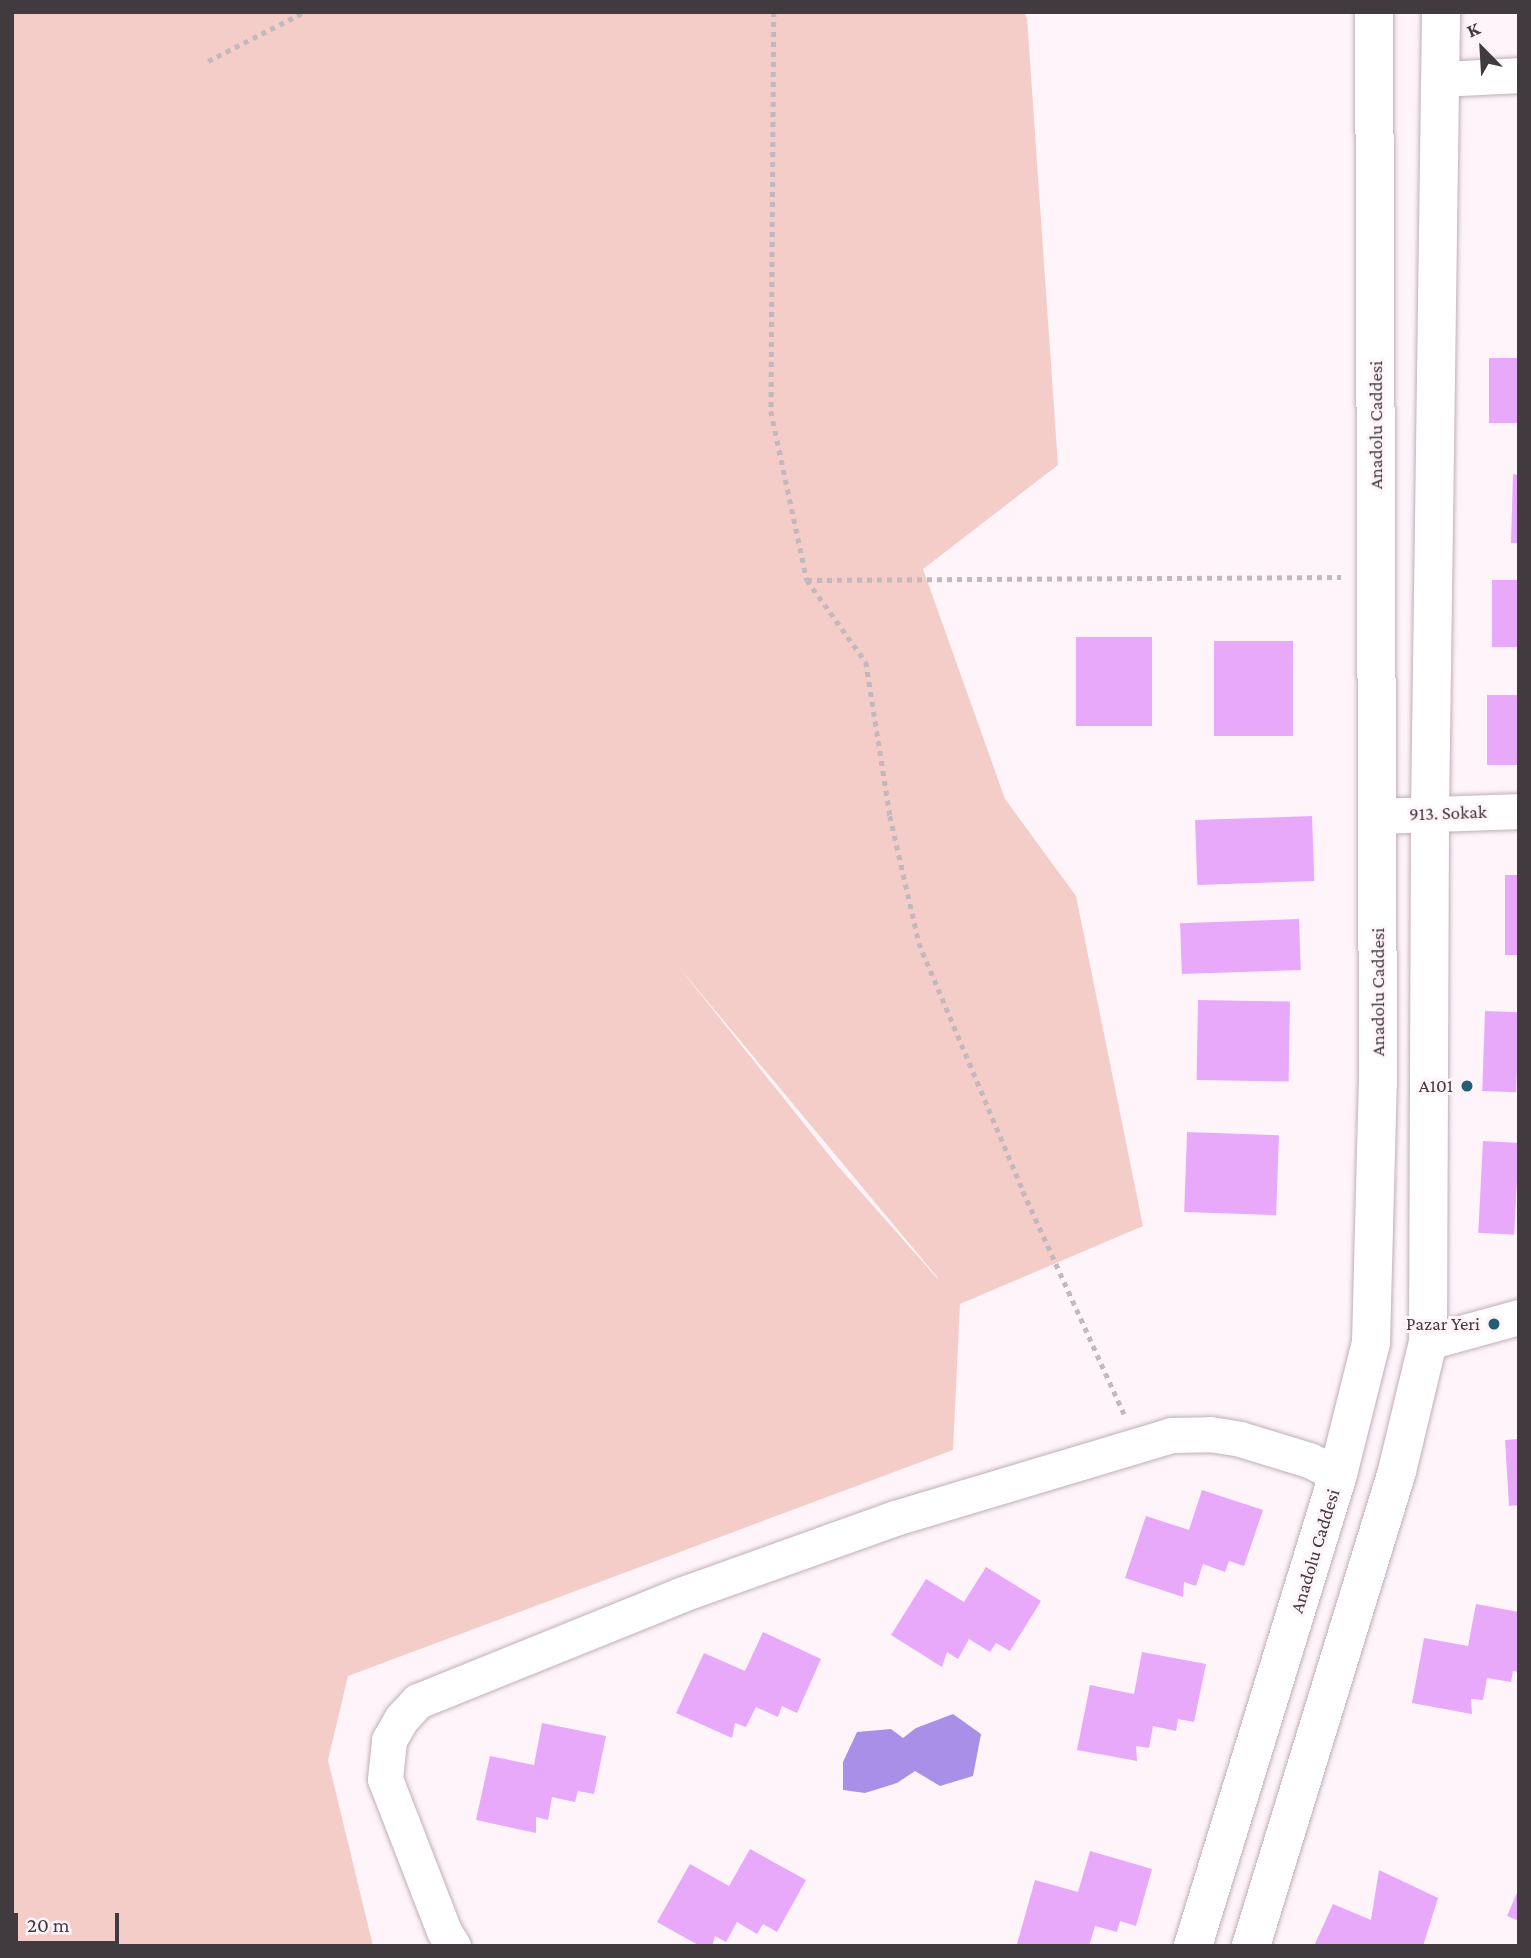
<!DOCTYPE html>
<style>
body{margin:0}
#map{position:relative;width:1531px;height:1958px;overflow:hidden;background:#fff4fa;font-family:"Crimson Pro",serif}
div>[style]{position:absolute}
.green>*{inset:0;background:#f4cdc8}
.water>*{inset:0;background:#aa8fe9}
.building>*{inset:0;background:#e9a9fa;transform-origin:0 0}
.path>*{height:4.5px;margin-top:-2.25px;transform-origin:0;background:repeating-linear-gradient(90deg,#c2b8bd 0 5px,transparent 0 10px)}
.roads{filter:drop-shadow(0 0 2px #bfafb8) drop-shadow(0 0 2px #bfafb8)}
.minor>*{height:35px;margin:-17.5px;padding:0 17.5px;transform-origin:17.5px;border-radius:17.5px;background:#fff}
.secondary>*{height:38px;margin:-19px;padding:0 19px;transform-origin:19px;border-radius:19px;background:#fff}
.dots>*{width:19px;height:19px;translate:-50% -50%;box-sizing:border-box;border:4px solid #fff4fa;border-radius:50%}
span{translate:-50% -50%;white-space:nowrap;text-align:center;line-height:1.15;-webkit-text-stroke:6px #fff4fa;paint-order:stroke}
.street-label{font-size:19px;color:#413a3e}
.poi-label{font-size:19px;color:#413a3e}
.right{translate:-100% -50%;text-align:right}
.frame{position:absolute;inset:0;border:14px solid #413a3e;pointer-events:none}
.north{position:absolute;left:1447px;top:14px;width:70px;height:70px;-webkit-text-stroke:5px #fff4fa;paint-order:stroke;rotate:336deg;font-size:19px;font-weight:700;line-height:28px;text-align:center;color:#413a3e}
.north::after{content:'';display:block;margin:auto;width:24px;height:32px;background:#413a3e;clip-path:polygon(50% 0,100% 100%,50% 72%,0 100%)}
.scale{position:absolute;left:14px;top:1913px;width:105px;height:32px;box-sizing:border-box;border:4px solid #413a3e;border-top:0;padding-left:9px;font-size:21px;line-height:24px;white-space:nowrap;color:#413a3e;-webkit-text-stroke:5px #fff4fa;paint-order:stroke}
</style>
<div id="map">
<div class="green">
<div style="clip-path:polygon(evenodd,12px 12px,1024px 12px,1027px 18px,1058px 465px,923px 569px,1005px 799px,1076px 896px,1143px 1226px,960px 1304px,953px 1450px,348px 1676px,328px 1760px,373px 1946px,12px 1946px,12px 12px,678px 966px,938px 1278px,937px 1278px,837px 1165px,678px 966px)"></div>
</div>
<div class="water">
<div style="clip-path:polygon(953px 1714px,981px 1734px,973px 1776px,940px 1786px,915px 1771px,897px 1783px,865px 1793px,843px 1790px,843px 1762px,857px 1732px,891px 1729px,903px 1738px,916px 1728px)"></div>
</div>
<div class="building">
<div style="left:1519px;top:358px;width:65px;height:30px;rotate:90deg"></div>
<div style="clip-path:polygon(1513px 474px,1519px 475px,1519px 543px,1511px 543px)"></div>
<div style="left:1519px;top:580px;width:67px;height:27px;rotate:90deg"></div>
<div style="left:1076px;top:637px;width:76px;height:89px"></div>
<div style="left:1293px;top:641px;width:95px;height:79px;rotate:90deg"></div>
<div style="left:1487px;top:695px;width:32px;height:70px"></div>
<div style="left:1312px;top:816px;width:65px;height:117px;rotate:88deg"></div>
<div style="left:1505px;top:875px;width:14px;height:80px"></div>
<div style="left:1299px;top:919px;width:51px;height:119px;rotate:88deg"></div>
<div style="left:1198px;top:1000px;width:92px;height:80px;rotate:1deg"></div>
<div style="left:1485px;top:1011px;width:34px;height:80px;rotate:2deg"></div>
<div style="left:1187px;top:1132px;width:92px;height:80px;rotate:2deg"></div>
<div style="left:1483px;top:1141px;width:36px;height:92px;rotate:3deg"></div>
<div style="clip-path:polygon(1519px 1439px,1519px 1505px,1509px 1506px,1505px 1440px)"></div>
<div style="clip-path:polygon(1202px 1490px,1263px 1510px,1244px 1566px,1229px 1561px,1225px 1572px,1203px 1564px,1196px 1586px,1184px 1582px,1183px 1597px,1125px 1578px,1146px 1516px,1189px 1530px)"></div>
<div style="clip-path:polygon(986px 1567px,1041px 1601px,1010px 1651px,996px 1643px,990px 1652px,969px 1639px,958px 1659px,947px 1652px,942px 1667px,891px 1635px,926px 1579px,964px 1602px)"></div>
<div style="clip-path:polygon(1476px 1604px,1519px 1612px,1519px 1672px,1513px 1671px,1511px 1682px,1487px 1678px,1483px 1700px,1471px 1699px,1472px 1714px,1412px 1703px,1424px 1638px,1468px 1646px)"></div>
<div style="clip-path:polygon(763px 1632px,821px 1659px,797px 1713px,782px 1706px,778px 1717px,756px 1707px,746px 1727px,735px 1723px,732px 1738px,676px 1713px,704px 1653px,745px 1671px)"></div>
<div style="clip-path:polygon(1142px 1652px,1206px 1664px,1194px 1722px,1178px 1719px,1176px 1731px,1153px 1726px,1149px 1748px,1136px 1746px,1137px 1761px,1077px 1750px,1090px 1685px,1134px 1694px)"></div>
<div style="clip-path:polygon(542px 1723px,606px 1736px,594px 1794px,578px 1791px,575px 1802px,552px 1797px,548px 1820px,536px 1817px,536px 1833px,476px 1820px,490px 1756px,534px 1765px)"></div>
<div style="clip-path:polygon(750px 1849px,806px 1880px,777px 1932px,763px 1924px,757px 1934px,737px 1922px,726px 1942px,715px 1936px,712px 1946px,700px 1946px,657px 1922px,690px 1864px,729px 1886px)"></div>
<div style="clip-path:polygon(1090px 1851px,1152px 1869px,1136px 1926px,1120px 1921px,1117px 1932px,1095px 1926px,1089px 1946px,1017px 1944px,1035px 1880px,1078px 1892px)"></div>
<div style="clip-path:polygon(1379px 1870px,1438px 1898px,1423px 1946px,1314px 1946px,1333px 1904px,1371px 1920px)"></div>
<div style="clip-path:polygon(1519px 1888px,1519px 1921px,1507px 1916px)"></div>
</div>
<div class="path">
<div style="left:774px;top:12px;width:399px;rotate:90.4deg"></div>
<div style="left:771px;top:411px;width:173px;rotate:78deg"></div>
<div style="left:807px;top:580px;width:101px;rotate:54.3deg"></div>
<div style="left:866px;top:662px;width:156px;rotate:81.1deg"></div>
<div style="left:890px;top:816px;width:130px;rotate:77.1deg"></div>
<div style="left:919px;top:943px;width:269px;rotate:67.2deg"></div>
<div style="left:1023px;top:1191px;width:245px;rotate:65.6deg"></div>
<div style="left:208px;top:61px;width:108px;rotate:-27deg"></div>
<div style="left:807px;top:580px;width:534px;rotate:-0.32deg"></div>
</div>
<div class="roads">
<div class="minor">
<div style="left:1441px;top:79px;width:78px;rotate:-2.9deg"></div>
<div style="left:1378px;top:816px;width:141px;rotate:-2deg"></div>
<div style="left:1428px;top:1342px;width:94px;rotate:-15.4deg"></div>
<div style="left:453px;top:1946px;width:17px;rotate:-121deg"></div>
<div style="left:444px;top:1931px;width:163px;rotate:-111.2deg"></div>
<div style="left:385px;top:1779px;width:39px;rotate:-84deg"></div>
<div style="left:389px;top:1740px;width:24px;rotate:-60deg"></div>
<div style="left:401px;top:1719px;width:25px;rotate:-47deg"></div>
<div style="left:418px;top:1701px;width:283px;rotate:-22deg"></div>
<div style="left:680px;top:1595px;width:228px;rotate:-19.7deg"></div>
<div style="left:895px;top:1518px;width:288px;rotate:-16.7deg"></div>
<div style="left:1171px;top:1435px;width:39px;rotate:-1deg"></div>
<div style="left:1210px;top:1434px;width:30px;rotate:9deg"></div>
<div style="left:1240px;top:1439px;width:72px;rotate:16.9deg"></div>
<div style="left:1309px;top:1460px;width:32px;rotate:26deg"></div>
</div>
<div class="secondary">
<div style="left:1193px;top:1946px;width:494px;rotate:-72.9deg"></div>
<div style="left:1338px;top:1474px;width:135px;rotate:-75.9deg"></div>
<div style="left:1371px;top:1343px;width:259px;rotate:-88.5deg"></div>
<div style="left:1378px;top:1084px;width:1072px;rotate:-90.21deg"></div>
<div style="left:1251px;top:1946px;width:497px;rotate:-72.9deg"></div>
<div style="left:1397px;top:1471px;width:133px;rotate:-76.5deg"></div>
<div style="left:1428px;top:1342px;width:530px;rotate:-89.78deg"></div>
<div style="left:1430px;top:812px;width:800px;rotate:-89.21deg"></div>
</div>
</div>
<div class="dots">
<div style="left:1467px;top:1086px;background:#225e76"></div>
<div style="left:1494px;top:1324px;background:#225e76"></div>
</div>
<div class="street-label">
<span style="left:1376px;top:425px;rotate:-90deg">Anadolu Caddesi</span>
<span style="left:1448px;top:813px;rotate:-2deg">913. Sokak</span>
<span style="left:1378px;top:992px;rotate:-90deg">Anadolu Caddesi</span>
<span style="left:1315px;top:1551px;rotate:-73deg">Anadolu Caddesi</span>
</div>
<div class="poi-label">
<span class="right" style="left:1453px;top:1086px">A101</span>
<span class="right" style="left:1480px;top:1324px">Pazar Yeri</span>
</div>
<div class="frame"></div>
<div class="north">K</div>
<div class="scale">20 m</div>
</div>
